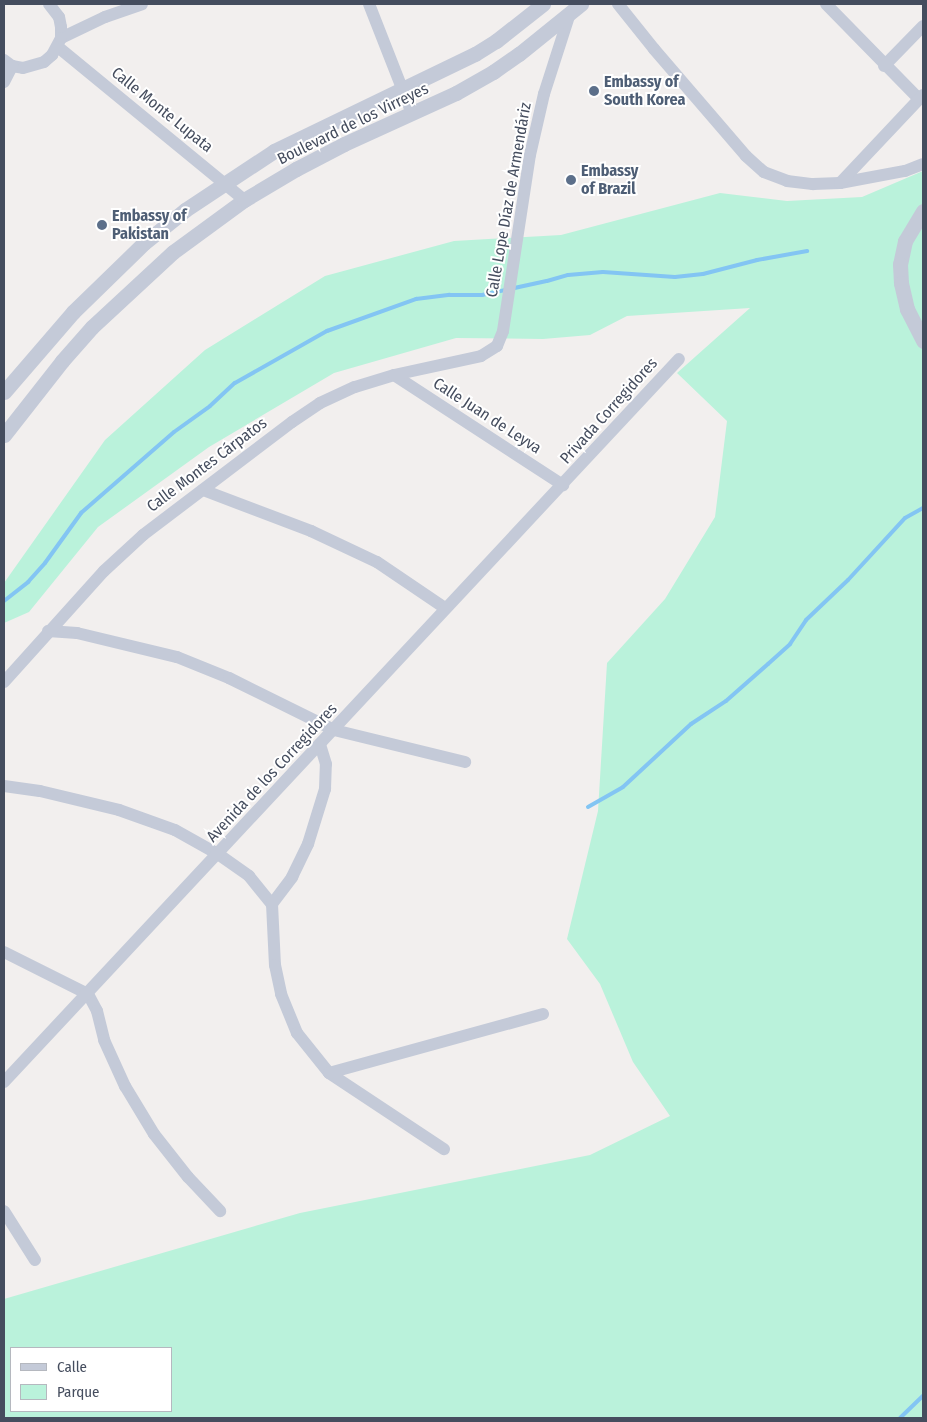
<!DOCTYPE html>
<meta charset="utf-8">
<style>
body{margin:0}
#map{position:relative;width:927px;height:1422px;overflow:hidden;background:#f2efee;font-family:"Fira Sans Condensed",sans-serif}
div>[style]{position:absolute}
.green>*{inset:0;background:#baf2db}
.stream>*{height:4px;margin:-2px;padding:0 2px;transform-origin:2px;border-radius:2px;background:#83c5f3}
.minor>*{height:12px;margin:-6px;padding:0 6px;transform-origin:6px;border-radius:6px;background:#c4cad8}
.tertiary>*{height:15px;margin:-7.5px;padding:0 7.5px;transform-origin:7.5px;border-radius:7.5px;background:#c4cad8}
.dots>*{width:14px;height:14px;translate:-50% -50%;box-sizing:border-box;border:2px solid #fff;border-radius:50%}
span{translate:-50% -50%;white-space:nowrap;text-align:center;line-height:1.15;-webkit-text-stroke:4px #fff;paint-order:stroke}
.service-label{font-size:16px;color:#4e5e75;font-weight:700}
.left{translate:0 -50%;text-align:left}
.street-label{font-size:16px;color:#454d5e}
.frame{position:absolute;inset:0;border:5px solid #454d5e;pointer-events:none}
.legend{position:absolute;left:10px;top:1347px;width:162px;height:65px;box-sizing:border-box;background:#fff;border:1px solid #b5b8bf;margin:0;padding:6px 9px;list-style:none;font-size:15px;color:#454d5e}
.legend li{display:flex;align-items:center;gap:10px;height:25px}
.legend b{width:25px;border:1px solid #b5b8bf}
</style>
<div id="map">
<div class="green">
<div style="clip-path:polygon(evenodd,923px 171px,923px 1418px,4px 1418px,4px 1299px,300px 1213px,590px 1155px,670px 1116px,633px 1062px,600px 984px,567px 939px,598px 811px,607px 663px,665px 599px,715px 517px,727px 421px,677px 373px,750px 308px,627px 316px,590px 335px,543px 339px,456px 338px,334px 373px,209px 447px,98px 527px,29px 612px,4px 623px,4px 583px,105px 440px,205px 350px,325px 276px,454px 241px,561px 235px,720px 193px,787px 201px,862px 197px,923px 171px,11px 1348px,171px 1348px,171px 1411px,11px 1411px,11px 1348px)"></div>
</div>
<div class="stream">
<div style="left:4px;top:601px;width:31px;rotate:-38deg"></div>
<div style="left:28px;top:582px;width:25px;rotate:-48deg"></div>
<div style="left:45px;top:563px;width:62px;rotate:-54.2deg"></div>
<div style="left:81px;top:513px;width:123px;rotate:-41.1deg"></div>
<div style="left:174px;top:432px;width:44px;rotate:-35.8deg"></div>
<div style="left:210px;top:406px;width:34px;rotate:-43deg"></div>
<div style="left:235px;top:383px;width:106px;rotate:-29.5deg"></div>
<div style="left:327px;top:331px;width:95px;rotate:-19.8deg"></div>
<div style="left:416px;top:299px;width:34px;rotate:-7deg"></div>
<div style="left:450px;top:295px;width:32px"></div>
<div style="left:482px;top:295px;width:66px;rotate:-12.2deg"></div>
<div style="left:547px;top:281px;width:22px;rotate:-16deg"></div>
<div style="left:568px;top:275px;width:35px;rotate:-5deg"></div>
<div style="left:603px;top:272px;width:72px;rotate:4deg"></div>
<div style="left:675px;top:277px;width:28px;rotate:-6deg"></div>
<div style="left:703px;top:274px;width:56px;rotate:-14.5deg"></div>
<div style="left:757px;top:260px;width:51px;rotate:-10.2deg"></div>
<div style="left:588px;top:807px;width:40px;rotate:-29.7deg"></div>
<div style="left:623px;top:787px;width:93px;rotate:-42.8deg"></div>
<div style="left:691px;top:724px;width:42px;rotate:-33.3deg"></div>
<div style="left:726px;top:701px;width:56px;rotate:-41.4deg"></div>
<div style="left:768px;top:664px;width:30px;rotate:-42deg"></div>
<div style="left:790px;top:644px;width:29px;rotate:-56deg"></div>
<div style="left:806px;top:620px;width:58px;rotate:-43.6deg"></div>
<div style="left:848px;top:580px;width:84px;rotate:-47.4deg"></div>
<div style="left:905px;top:518px;width:21px;rotate:-29deg"></div>
<div style="left:900px;top:1418px;width:32px;rotate:-44deg"></div>
</div>
<div class="minor">
<div style="left:369px;top:4px;width:118px;rotate:68.6deg"></div>
<div style="left:618px;top:4px;width:58px;rotate:51.3deg"></div>
<div style="left:654px;top:49px;width:141px;rotate:49.3deg"></div>
<div style="left:746px;top:156px;width:24px;rotate:42deg"></div>
<div style="left:764px;top:172px;width:25px;rotate:21deg"></div>
<div style="left:787px;top:181px;width:26px;rotate:7deg"></div>
<div style="left:813px;top:184px;width:27px;rotate:-2deg"></div>
<div style="left:840px;top:183px;width:66px;rotate:-10.5deg"></div>
<div style="left:905px;top:171px;width:19px;rotate:-21deg"></div>
<div style="left:826px;top:4px;width:133px;rotate:45.6deg"></div>
<div style="left:61px;top:38px;width:49px;rotate:-25.5deg"></div>
<div style="left:105px;top:17px;width:39px;rotate:-19deg"></div>
<div style="left:58px;top:47px;width:241px;rotate:39.4deg"></div>
<div style="left:4px;top:60px;width:10px;rotate:37deg"></div>
<div style="left:12px;top:66px;width:11px;rotate:10deg"></div>
<div style="left:23px;top:68px;width:22px;rotate:-16deg"></div>
<div style="left:44px;top:62px;width:11px;rotate:-41deg"></div>
<div style="left:52px;top:55px;width:19px;rotate:-62deg"></div>
<div style="left:61px;top:38px;width:11px;rotate:-90deg"></div>
<div style="left:61px;top:27px;width:10px;rotate:-101deg"></div>
<div style="left:59px;top:17px;width:16px;rotate:-128deg"></div>
<div style="left:884px;top:66px;width:56px;rotate:-45.7deg"></div>
<div style="left:4px;top:82px;width:18px;rotate:-63deg"></div>
<div style="left:840px;top:183px;width:121px;rotate:-46.7deg"></div>
<div style="left:394px;top:375px;width:202px;rotate:33.1deg"></div>
<div style="left:203px;top:490px;width:116px;rotate:20.8deg"></div>
<div style="left:311px;top:531px;width:73px;rotate:25.2deg"></div>
<div style="left:377px;top:562px;width:82px;rotate:34.1deg"></div>
<div style="left:48px;top:631px;width:29px;rotate:4deg"></div>
<div style="left:77px;top:633px;width:103px;rotate:13.5deg"></div>
<div style="left:177px;top:657px;width:56px;rotate:22deg"></div>
<div style="left:229px;top:678px;width:117px;rotate:26.3deg"></div>
<div style="left:334px;top:730px;width:135px;rotate:13.7deg"></div>
<div style="left:4px;top:682px;width:149px;rotate:-48deg"></div>
<div style="left:104px;top:571px;width:53px;rotate:-42.7deg"></div>
<div style="left:143px;top:535px;width:187px;rotate:-37.2deg"></div>
<div style="left:292px;top:422px;width:34px;rotate:-34deg"></div>
<div style="left:320px;top:403px;width:38px;rotate:-25deg"></div>
<div style="left:355px;top:387px;width:41px;rotate:-17.1deg"></div>
<div style="left:394px;top:375px;width:89px;rotate:-12.3deg"></div>
<div style="left:481px;top:356px;width:19px;rotate:-32deg"></div>
<div style="left:497px;top:346px;width:16px;rotate:-68deg"></div>
<div style="left:503px;top:331px;width:178px;rotate:-81.3deg"></div>
<div style="left:530px;top:155px;width:63px;rotate:-77.1deg"></div>
<div style="left:544px;top:94px;width:85px;rotate:-72.2deg"></div>
<div style="left:4px;top:786px;width:36px;rotate:8deg"></div>
<div style="left:40px;top:791px;width:81px;rotate:13.5deg"></div>
<div style="left:119px;top:810px;width:59px;rotate:19.7deg"></div>
<div style="left:175px;top:830px;width:49px;rotate:29.2deg"></div>
<div style="left:218px;top:854px;width:38px;rotate:35deg"></div>
<div style="left:249px;top:876px;width:36px;rotate:51deg"></div>
<div style="left:272px;top:904px;width:61px;rotate:87.2deg"></div>
<div style="left:275px;top:965px;width:30px;rotate:78deg"></div>
<div style="left:281px;top:994px;width:42px;rotate:67.7deg"></div>
<div style="left:297px;top:1033px;width:51px;rotate:51.3deg"></div>
<div style="left:329px;top:1073px;width:138px;rotate:33.5deg"></div>
<div style="left:272px;top:904px;width:34px;rotate:-53deg"></div>
<div style="left:292px;top:877px;width:37px;rotate:-64deg"></div>
<div style="left:308px;top:844px;width:58px;rotate:-72.8deg"></div>
<div style="left:325px;top:789px;width:25px;rotate:-88deg"></div>
<div style="left:326px;top:764px;width:21px;rotate:-107deg"></div>
<div style="left:4px;top:952px;width:94px;rotate:26.6deg"></div>
<div style="left:88px;top:994px;width:19px;rotate:62deg"></div>
<div style="left:97px;top:1011px;width:30px;rotate:76deg"></div>
<div style="left:104px;top:1040px;width:51px;rotate:65.5deg"></div>
<div style="left:125px;top:1086px;width:56px;rotate:58.9deg"></div>
<div style="left:154px;top:1134px;width:55px;rotate:51.7deg"></div>
<div style="left:188px;top:1177px;width:47px;rotate:46.7deg"></div>
<div style="left:329px;top:1073px;width:222px;rotate:-15.4deg"></div>
<div style="left:4px;top:1082px;width:989px;rotate:-46.97deg"></div>
<div style="left:4px;top:1211px;width:58px;rotate:57.7deg"></div>
</div>
<div class="tertiary">
<div style="left:923px;top:211px;width:35px;rotate:121deg"></div>
<div style="left:905px;top:241px;width:24px;rotate:102deg"></div>
<div style="left:900px;top:264px;width:19px;rotate:87deg"></div>
<div style="left:901px;top:283px;width:27px;rotate:77deg"></div>
<div style="left:907px;top:309px;width:36px;rotate:63deg"></div>
<div style="left:4px;top:392px;width:106px;rotate:-49.2deg"></div>
<div style="left:73px;top:312px;width:99px;rotate:-44.2deg"></div>
<div style="left:144px;top:243px;width:53px;rotate:-38.8deg"></div>
<div style="left:185px;top:210px;width:107px;rotate:-33.5deg"></div>
<div style="left:274px;top:151px;width:223px;rotate:-25.8deg"></div>
<div style="left:475px;top:54px;width:25px;rotate:-32deg"></div>
<div style="left:496px;top:41px;width:60px;rotate:-38.2deg"></div>
<div style="left:4px;top:435px;width:94px;rotate:-51.9deg"></div>
<div style="left:62px;top:361px;width:45px;rotate:-48.6deg"></div>
<div style="left:92px;top:327px;width:110px;rotate:-42.8deg"></div>
<div style="left:173px;top:252px;width:88px;rotate:-36.2deg"></div>
<div style="left:244px;top:200px;width:61px;rotate:-30.8deg"></div>
<div style="left:296px;top:169px;width:54px;rotate:-27.5deg"></div>
<div style="left:344px;top:144px;width:123px;rotate:-24.5deg"></div>
<div style="left:456px;top:93px;width:43px;rotate:-29.6deg"></div>
<div style="left:493px;top:72px;width:32px;rotate:-35deg"></div>
<div style="left:519px;top:54px;width:80px;rotate:-38.9deg"></div>
</div>
<div class="dots">
<div style="left:594px;top:91px;background:#5c6f8a"></div>
<div style="left:571px;top:180px;background:#5c6f8a"></div>
<div style="left:102px;top:225px;background:#5c6f8a"></div>
</div>
<div class="service-label">
<span class="left" style="left:604px;top:91px">Embassy of<br>South Korea</span>
<span class="left" style="left:581px;top:180px">Embassy<br>of Brazil</span>
<span class="left" style="left:112px;top:225px">Embassy of<br>Pakistan</span>
</div>
<div class="street-label">
<span style="left:162px;top:110px;rotate:39deg">Calle Monte Lupata</span>
<span style="left:353px;top:124px;rotate:-26deg">Boulevard de los Virreyes</span>
<span style="left:509px;top:200px;rotate:-80deg">Calle Lope Díaz de Armendáriz</span>
<span style="left:609px;top:411px;rotate:-48deg">Privada Corregidores</span>
<span style="left:487px;top:416px;rotate:33deg">Calle Juan de Leyva</span>
<span style="left:207px;top:465px;rotate:-37deg">Calle Montes Cárpatos</span>
<span style="left:272px;top:773px;rotate:-47deg">Avenida de los Corregidores</span>
</div>
<div class="frame"></div>
<ul class="legend">
<li><b style="height:6px;background:#c4cad8"></b>Calle</li>
<li><b style="height:14px;background:#baf2db"></b>Parque</li>
</ul>
</div>
